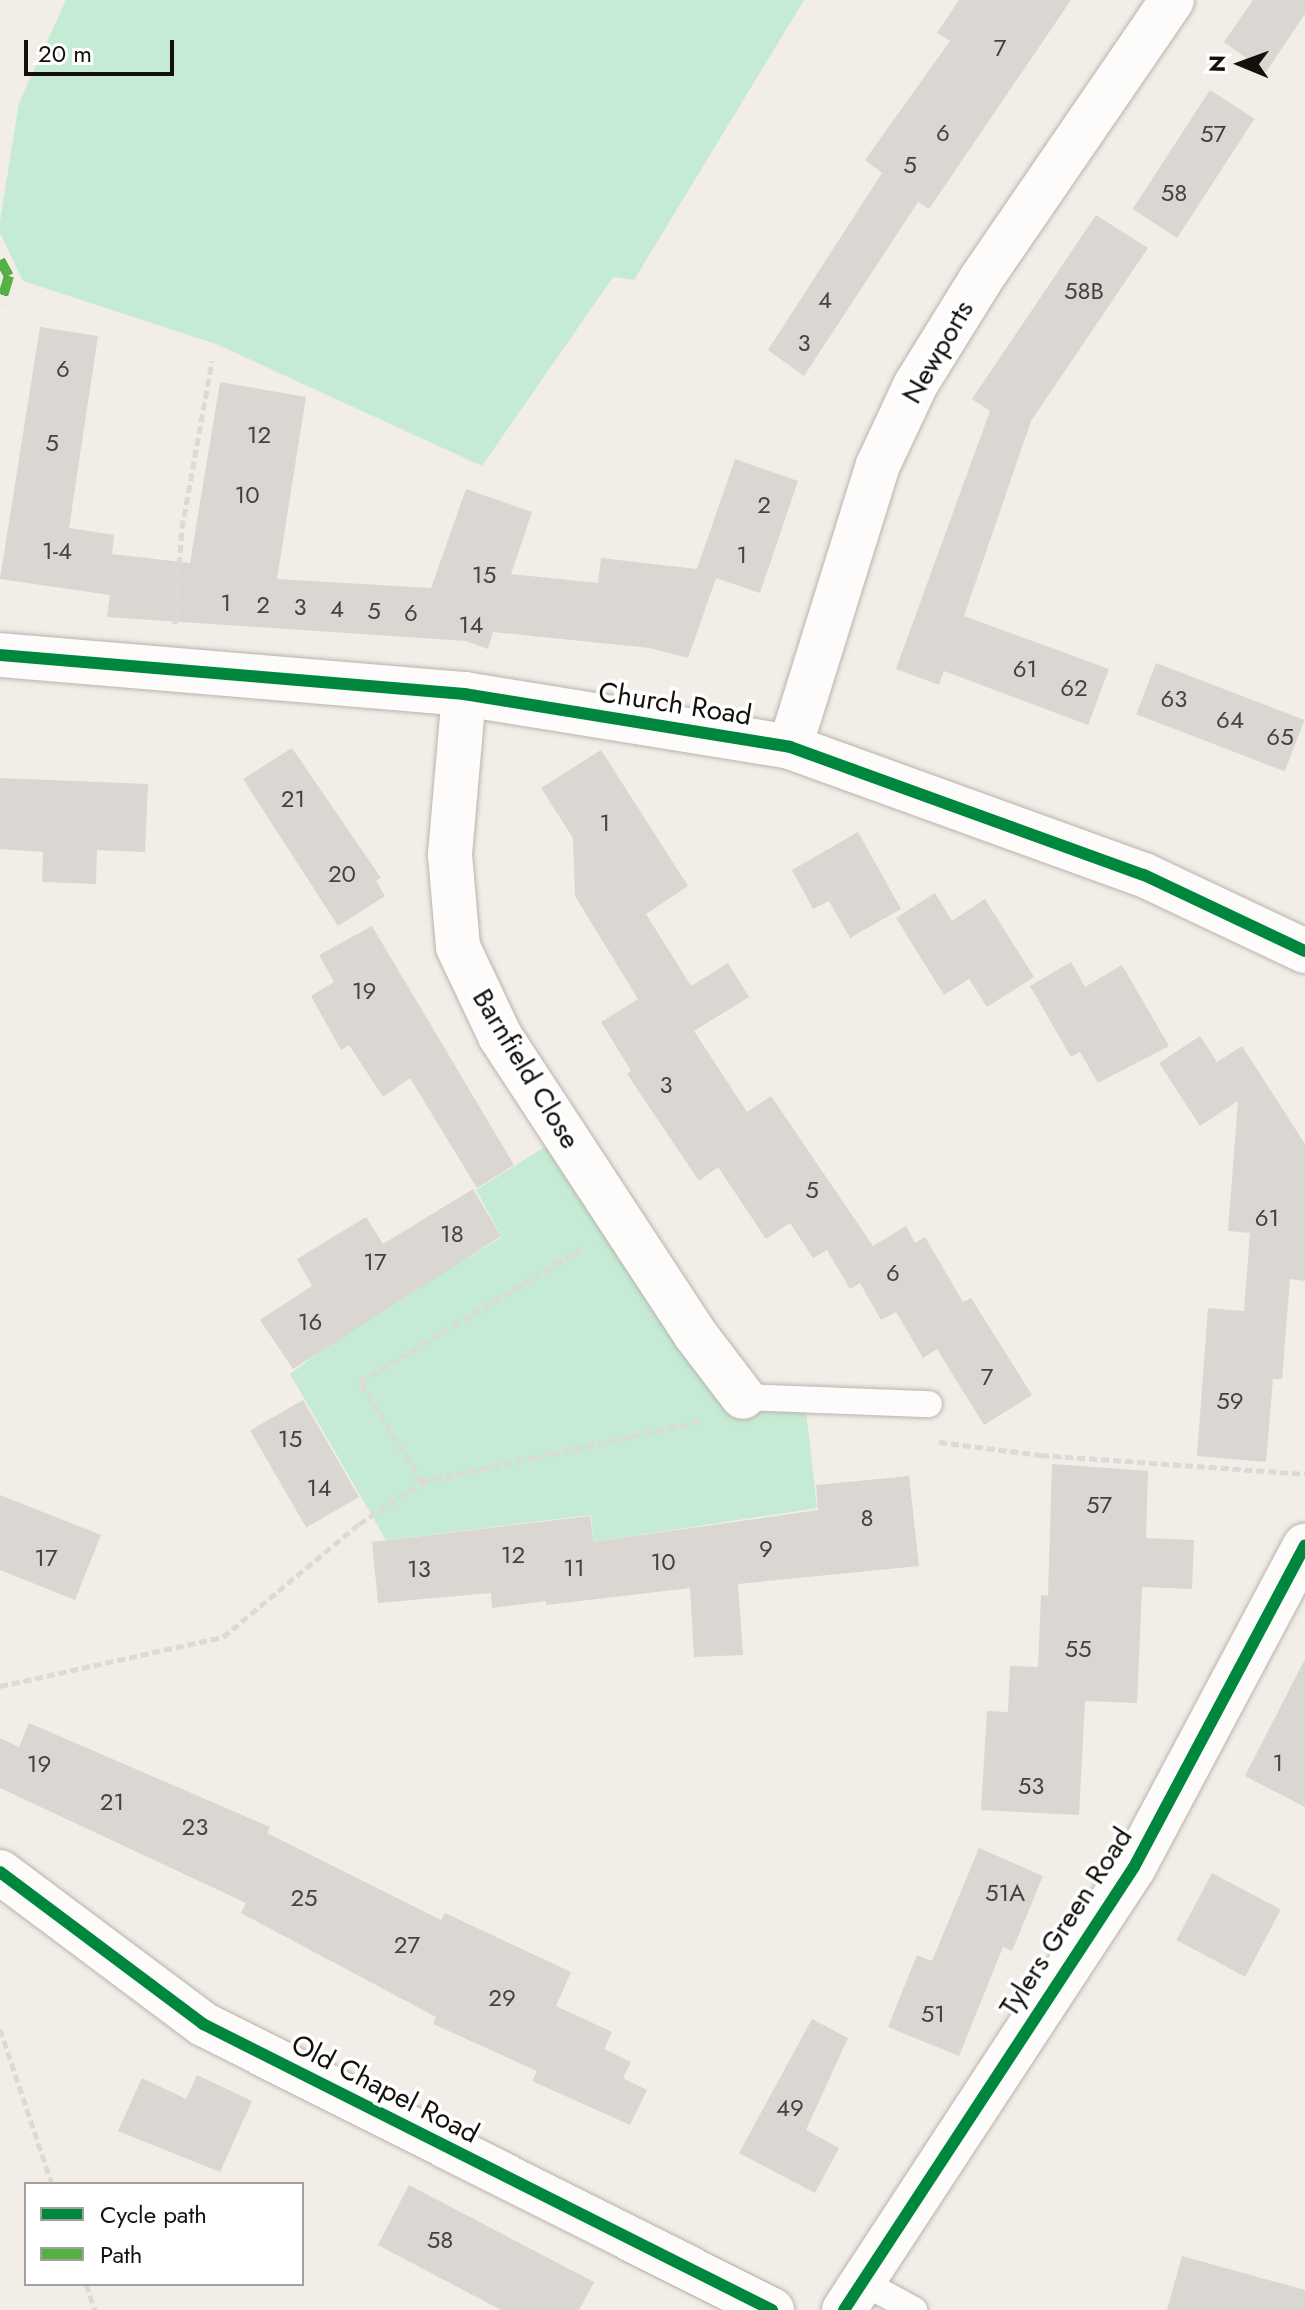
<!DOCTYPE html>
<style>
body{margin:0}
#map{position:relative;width:1305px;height:2310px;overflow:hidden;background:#f2ede6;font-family:Jost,sans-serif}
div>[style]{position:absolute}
.green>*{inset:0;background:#c5ebd4}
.building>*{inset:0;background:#dad6d1;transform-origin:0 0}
.path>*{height:5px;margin-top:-2.5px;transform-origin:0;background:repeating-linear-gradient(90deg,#dcdad8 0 8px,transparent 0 12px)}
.roads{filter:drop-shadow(0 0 2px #b8b4ae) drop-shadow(0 0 2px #b8b4ae)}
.service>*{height:26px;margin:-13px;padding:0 13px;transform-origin:13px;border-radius:13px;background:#fdfcfb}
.minor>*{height:44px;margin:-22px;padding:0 22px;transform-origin:22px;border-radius:22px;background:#fdfcfb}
.quiet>*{height:10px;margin-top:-5px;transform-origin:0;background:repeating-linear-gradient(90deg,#55b144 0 20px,transparent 0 30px)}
.cycleway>*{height:12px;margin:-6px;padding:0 6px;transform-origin:6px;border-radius:6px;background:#00873e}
span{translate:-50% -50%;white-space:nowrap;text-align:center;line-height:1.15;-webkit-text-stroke:7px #fff;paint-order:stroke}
.number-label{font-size:24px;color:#46423e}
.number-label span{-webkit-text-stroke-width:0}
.street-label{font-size:28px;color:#14110d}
.legend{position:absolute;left:24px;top:2182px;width:280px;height:104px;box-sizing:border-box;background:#fff;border:2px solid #a1a09e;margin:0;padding:10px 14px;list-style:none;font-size:24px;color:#14110d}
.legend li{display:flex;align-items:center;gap:16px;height:40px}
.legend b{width:40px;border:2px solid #a1a09e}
.north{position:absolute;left:1201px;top:24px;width:80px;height:80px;-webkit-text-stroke:6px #fff;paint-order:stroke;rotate:271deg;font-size:22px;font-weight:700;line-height:32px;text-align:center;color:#14110d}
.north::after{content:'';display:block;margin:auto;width:28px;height:36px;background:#14110d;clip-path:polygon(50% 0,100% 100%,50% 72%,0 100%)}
.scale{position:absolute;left:24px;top:40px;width:150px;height:36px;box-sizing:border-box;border:4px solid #14110d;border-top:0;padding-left:10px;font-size:24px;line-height:28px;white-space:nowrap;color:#14110d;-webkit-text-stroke:6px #fff;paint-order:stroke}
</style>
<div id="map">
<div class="green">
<div style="clip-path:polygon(66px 0,804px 0,634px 280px,613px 277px,482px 466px,216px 344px,23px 281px,0 233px,0 221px,19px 103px)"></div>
<div style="clip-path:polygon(564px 1135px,742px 1398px,806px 1410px,817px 1508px,594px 1542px,591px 1515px,386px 1540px,290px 1374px,363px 1320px,502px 1237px,476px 1190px)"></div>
</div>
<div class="building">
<div style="clip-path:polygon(959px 0,1071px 0,929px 209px,918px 202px,804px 376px,768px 350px,882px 173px,865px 160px,950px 41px,937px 33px)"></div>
<div style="clip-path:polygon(1253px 0,1305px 0,1305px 14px,1266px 72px,1224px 42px)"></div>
<div style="left:1210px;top:90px;width:53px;height:142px;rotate:33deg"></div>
<div style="clip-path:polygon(1096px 215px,1148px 248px,1031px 421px,964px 616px,1109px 669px,1088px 725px,944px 671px,939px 685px,896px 669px,990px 411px,972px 399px)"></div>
<div style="clip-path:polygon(40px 327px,98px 336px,69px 528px,114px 535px,112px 554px,190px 563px,220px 382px,306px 397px,277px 579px,431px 588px,466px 489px,532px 512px,511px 574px,598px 583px,601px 558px,697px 569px,735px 459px,798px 481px,760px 593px,716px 578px,688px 658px,650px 648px,493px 632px,488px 649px,466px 641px,107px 617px,110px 595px,0 579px)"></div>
<div style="left:1156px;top:663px;width:159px;height:55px;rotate:21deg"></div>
<div style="clip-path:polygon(292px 748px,381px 878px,376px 881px,385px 896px,338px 926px,243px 779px)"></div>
<div style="clip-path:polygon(601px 750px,688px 886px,646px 914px,691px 986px,728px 963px,749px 997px,694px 1031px,747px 1112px,771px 1096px,873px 1246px,906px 1226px,915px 1243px,925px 1237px,963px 1302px,971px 1298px,1032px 1395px,984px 1425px,937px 1349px,923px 1358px,896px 1312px,881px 1320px,860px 1283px,850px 1289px,827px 1250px,813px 1258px,790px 1223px,766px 1239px,718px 1167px,699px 1181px,627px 1074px,631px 1071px,601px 1022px,638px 999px,575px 896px,573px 838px,541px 788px)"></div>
<div style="clip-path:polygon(0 778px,148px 784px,145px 852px,97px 850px,96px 884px,42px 882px,43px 852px,0 849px)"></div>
<div style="clip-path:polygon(858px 832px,901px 909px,850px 938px,829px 901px,813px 909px,792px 870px)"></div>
<div style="clip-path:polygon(935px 893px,952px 921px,985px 899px,1034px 977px,987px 1007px,969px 979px,944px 995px,896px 918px)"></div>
<div style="clip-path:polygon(372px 926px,514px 1165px,477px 1188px,410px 1078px,383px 1097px,349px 1045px,341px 1050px,311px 996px,334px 982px,319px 955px)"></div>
<div style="clip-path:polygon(1071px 962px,1085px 987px,1122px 965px,1169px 1046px,1098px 1083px,1080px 1052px,1071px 1057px,1030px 986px)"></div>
<div style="clip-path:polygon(1200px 1036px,1217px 1062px,1242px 1046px,1305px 1144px,1305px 1281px,1290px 1279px,1282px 1379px,1273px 1379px,1266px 1462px,1197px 1456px,1208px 1308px,1244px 1311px,1250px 1233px,1228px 1231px,1238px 1101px,1200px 1126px,1159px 1063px)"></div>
<div style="clip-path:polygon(473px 1189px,501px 1236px,293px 1369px,260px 1320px,312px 1286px,297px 1259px,366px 1217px,383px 1244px)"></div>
<div style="left:303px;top:1400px;width:112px;height:61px;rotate:60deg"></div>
<div style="clip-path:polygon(1052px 1464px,1148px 1471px,1146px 1538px,1194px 1540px,1192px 1589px,1142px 1587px,1137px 1703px,1085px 1701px,1079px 1815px,981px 1810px,987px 1711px,1008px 1712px,1010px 1666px,1038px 1667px,1041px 1595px,1048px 1596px)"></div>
<div style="clip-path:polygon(909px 1476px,919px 1566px,738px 1584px,743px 1655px,694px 1657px,690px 1588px,546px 1605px,546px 1601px,492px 1608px,491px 1593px,378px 1603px,372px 1542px,590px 1516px,594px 1542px,818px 1510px,816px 1485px)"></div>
<div style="clip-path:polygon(0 1495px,101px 1535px,75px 1600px,0 1570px)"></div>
<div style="clip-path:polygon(1305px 1659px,1305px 1807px,1245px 1776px)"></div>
<div style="clip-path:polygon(29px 1723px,270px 1827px,267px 1833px,441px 1920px,445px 1913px,571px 1972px,556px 2006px,612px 2032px,604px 2049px,631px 2062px,623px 2078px,647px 2090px,630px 2125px,532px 2081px,537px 2071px,433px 2024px,436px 2017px,241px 1913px,246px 1903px,0 1788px,0 1738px,19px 1747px)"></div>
<div style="clip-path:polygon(979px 1848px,1043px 1876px,1012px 1951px,1003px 1947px,959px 2056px,888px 2027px,917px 1955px,932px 1961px)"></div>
<div style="left:1212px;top:1873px;width:78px;height:76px;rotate:28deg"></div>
<div style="clip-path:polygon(812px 2019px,848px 2038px,806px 2130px,839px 2148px,815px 2193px,739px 2153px)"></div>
<div style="clip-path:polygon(197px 2075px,252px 2101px,220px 2172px,118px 2131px,142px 2078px,186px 2099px)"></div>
<div style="clip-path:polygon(409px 2185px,594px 2282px,579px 2310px,501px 2310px,378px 2245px)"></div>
<div style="clip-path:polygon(1182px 2256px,1305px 2290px,1305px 2310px,1167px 2310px)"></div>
</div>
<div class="path">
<div style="left:175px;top:624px;width:96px;rotate:-85.8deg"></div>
<div style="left:182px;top:528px;width:170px;rotate:-79.8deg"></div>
<div style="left:939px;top:1442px;width:103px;rotate:7.3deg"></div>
<div style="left:1041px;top:1455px;width:265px;rotate:4.1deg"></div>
<div style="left:422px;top:1482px;width:118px;rotate:-121.8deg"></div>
<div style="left:360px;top:1382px;width:258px;rotate:-31deg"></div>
<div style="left:0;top:1686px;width:228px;rotate:-12.4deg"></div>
<div style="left:223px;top:1637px;width:177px;rotate:-39.7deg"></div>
<div style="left:359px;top:1524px;width:76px;rotate:-33.7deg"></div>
<div style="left:422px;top:1482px;width:287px;rotate:-12.3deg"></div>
<div style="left:0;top:2029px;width:163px;rotate:71.5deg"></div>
<div style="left:86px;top:2284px;width:28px;rotate:71deg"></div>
</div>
<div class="roads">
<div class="service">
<div style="left:743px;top:1397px;width:186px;rotate:2.2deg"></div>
<div style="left:859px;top:2280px;width:63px;rotate:28.6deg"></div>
</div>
<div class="minor">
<div style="left:0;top:655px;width:466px;rotate:4.8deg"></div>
<div style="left:464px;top:694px;width:330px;rotate:9.2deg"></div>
<div style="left:790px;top:747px;width:376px;rotate:19.9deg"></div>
<div style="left:1144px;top:875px;width:178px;rotate:25.3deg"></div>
<div style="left:464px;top:694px;width:162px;rotate:95deg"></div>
<div style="left:450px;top:855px;width:92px;rotate:85deg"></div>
<div style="left:458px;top:947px;width:98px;rotate:64.7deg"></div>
<div style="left:500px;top:1036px;width:356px;rotate:56.8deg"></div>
<div style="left:695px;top:1334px;width:79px;rotate:52.7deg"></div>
<div style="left:790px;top:747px;width:295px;rotate:-72.7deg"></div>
<div style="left:878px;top:465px;width:89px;rotate:-64.9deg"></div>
<div style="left:916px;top:384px;width:123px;rotate:-58.2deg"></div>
<div style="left:981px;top:279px;width:338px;rotate:-55.6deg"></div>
<div style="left:0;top:1872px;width:254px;rotate:36.8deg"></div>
<div style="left:203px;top:2024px;width:637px;rotate:26.69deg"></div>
<div style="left:844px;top:2310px;width:529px;rotate:-56.79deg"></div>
<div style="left:1134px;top:1867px;width:364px;rotate:-62deg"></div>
</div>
</div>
<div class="quiet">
<div style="left:0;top:260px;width:18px;rotate:61deg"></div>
<div style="left:9px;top:276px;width:30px;rotate:107deg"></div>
</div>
<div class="cycleway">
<div style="left:0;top:655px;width:466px;rotate:4.8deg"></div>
<div style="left:464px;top:694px;width:330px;rotate:9.2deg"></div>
<div style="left:790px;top:747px;width:376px;rotate:19.9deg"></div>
<div style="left:1144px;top:875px;width:178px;rotate:25.3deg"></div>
<div style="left:0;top:1872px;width:254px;rotate:36.8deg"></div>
<div style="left:203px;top:2024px;width:637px;rotate:26.69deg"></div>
<div style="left:844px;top:2310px;width:529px;rotate:-56.79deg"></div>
<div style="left:1134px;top:1867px;width:364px;rotate:-62deg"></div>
</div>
<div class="number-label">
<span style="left:1000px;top:48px">7</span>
<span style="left:943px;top:133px">6</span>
<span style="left:1213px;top:134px">57</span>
<span style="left:910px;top:165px">5</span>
<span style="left:1174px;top:193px">58</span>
<span style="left:1084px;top:291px">58B</span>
<span style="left:825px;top:300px">4</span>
<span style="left:804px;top:343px">3</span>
<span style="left:63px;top:369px">6</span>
<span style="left:259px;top:435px">12</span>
<span style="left:52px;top:443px">5</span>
<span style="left:247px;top:495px">10</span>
<span style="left:764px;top:505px">2</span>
<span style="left:57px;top:551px">1-4</span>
<span style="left:742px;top:555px">1</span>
<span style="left:484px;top:575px">15</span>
<span style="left:226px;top:603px">1</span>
<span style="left:263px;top:605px">2</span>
<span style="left:300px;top:607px">3</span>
<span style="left:337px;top:609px">4</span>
<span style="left:374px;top:611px">5</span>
<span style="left:411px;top:613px">6</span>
<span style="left:471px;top:625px">14</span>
<span style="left:1025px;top:669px">61</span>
<span style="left:1074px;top:688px">62</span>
<span style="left:1174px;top:699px">63</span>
<span style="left:1230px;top:720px">64</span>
<span style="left:1280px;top:737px">65</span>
<span style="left:293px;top:799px">21</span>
<span style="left:605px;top:823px">1</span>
<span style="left:342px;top:874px">20</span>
<span style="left:364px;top:991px">19</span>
<span style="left:666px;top:1085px">3</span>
<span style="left:812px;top:1190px">5</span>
<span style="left:1267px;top:1218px">61</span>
<span style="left:452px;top:1234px">18</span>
<span style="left:375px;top:1262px">17</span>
<span style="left:893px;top:1273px">6</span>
<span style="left:310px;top:1322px">16</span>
<span style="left:987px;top:1377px">7</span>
<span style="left:1230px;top:1401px">59</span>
<span style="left:290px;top:1439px">15</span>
<span style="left:319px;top:1488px">14</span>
<span style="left:1099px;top:1505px">57</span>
<span style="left:867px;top:1518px">8</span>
<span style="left:766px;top:1549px">9</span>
<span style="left:513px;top:1555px">12</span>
<span style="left:46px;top:1558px">17</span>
<span style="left:663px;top:1562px">10</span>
<span style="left:574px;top:1568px">11</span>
<span style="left:419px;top:1569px">13</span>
<span style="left:1078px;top:1649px">55</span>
<span style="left:1278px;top:1763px">1</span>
<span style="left:39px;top:1764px">19</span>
<span style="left:1031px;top:1786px">53</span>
<span style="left:112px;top:1802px">21</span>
<span style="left:195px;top:1827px">23</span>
<span style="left:1005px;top:1893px">51A</span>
<span style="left:304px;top:1898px">25</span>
<span style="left:407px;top:1945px">27</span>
<span style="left:502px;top:1998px">29</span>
<span style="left:933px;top:2014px">51</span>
<span style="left:790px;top:2108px">49</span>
<span style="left:440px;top:2240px">58</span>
</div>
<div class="street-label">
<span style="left:938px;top:352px;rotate:-60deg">Newports</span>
<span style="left:675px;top:704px;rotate:9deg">Church Road</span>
<span style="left:526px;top:1069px;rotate:59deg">Barnfield Close</span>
<span style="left:1066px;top:1922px;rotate:-57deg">Tylers Green Road</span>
<span style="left:385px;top:2089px;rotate:27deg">Old Chapel Road</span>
</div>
<ul class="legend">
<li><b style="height:10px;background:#00873e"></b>Cycle path</li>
<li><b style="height:10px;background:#55b144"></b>Path</li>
</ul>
<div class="north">N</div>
<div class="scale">20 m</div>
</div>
